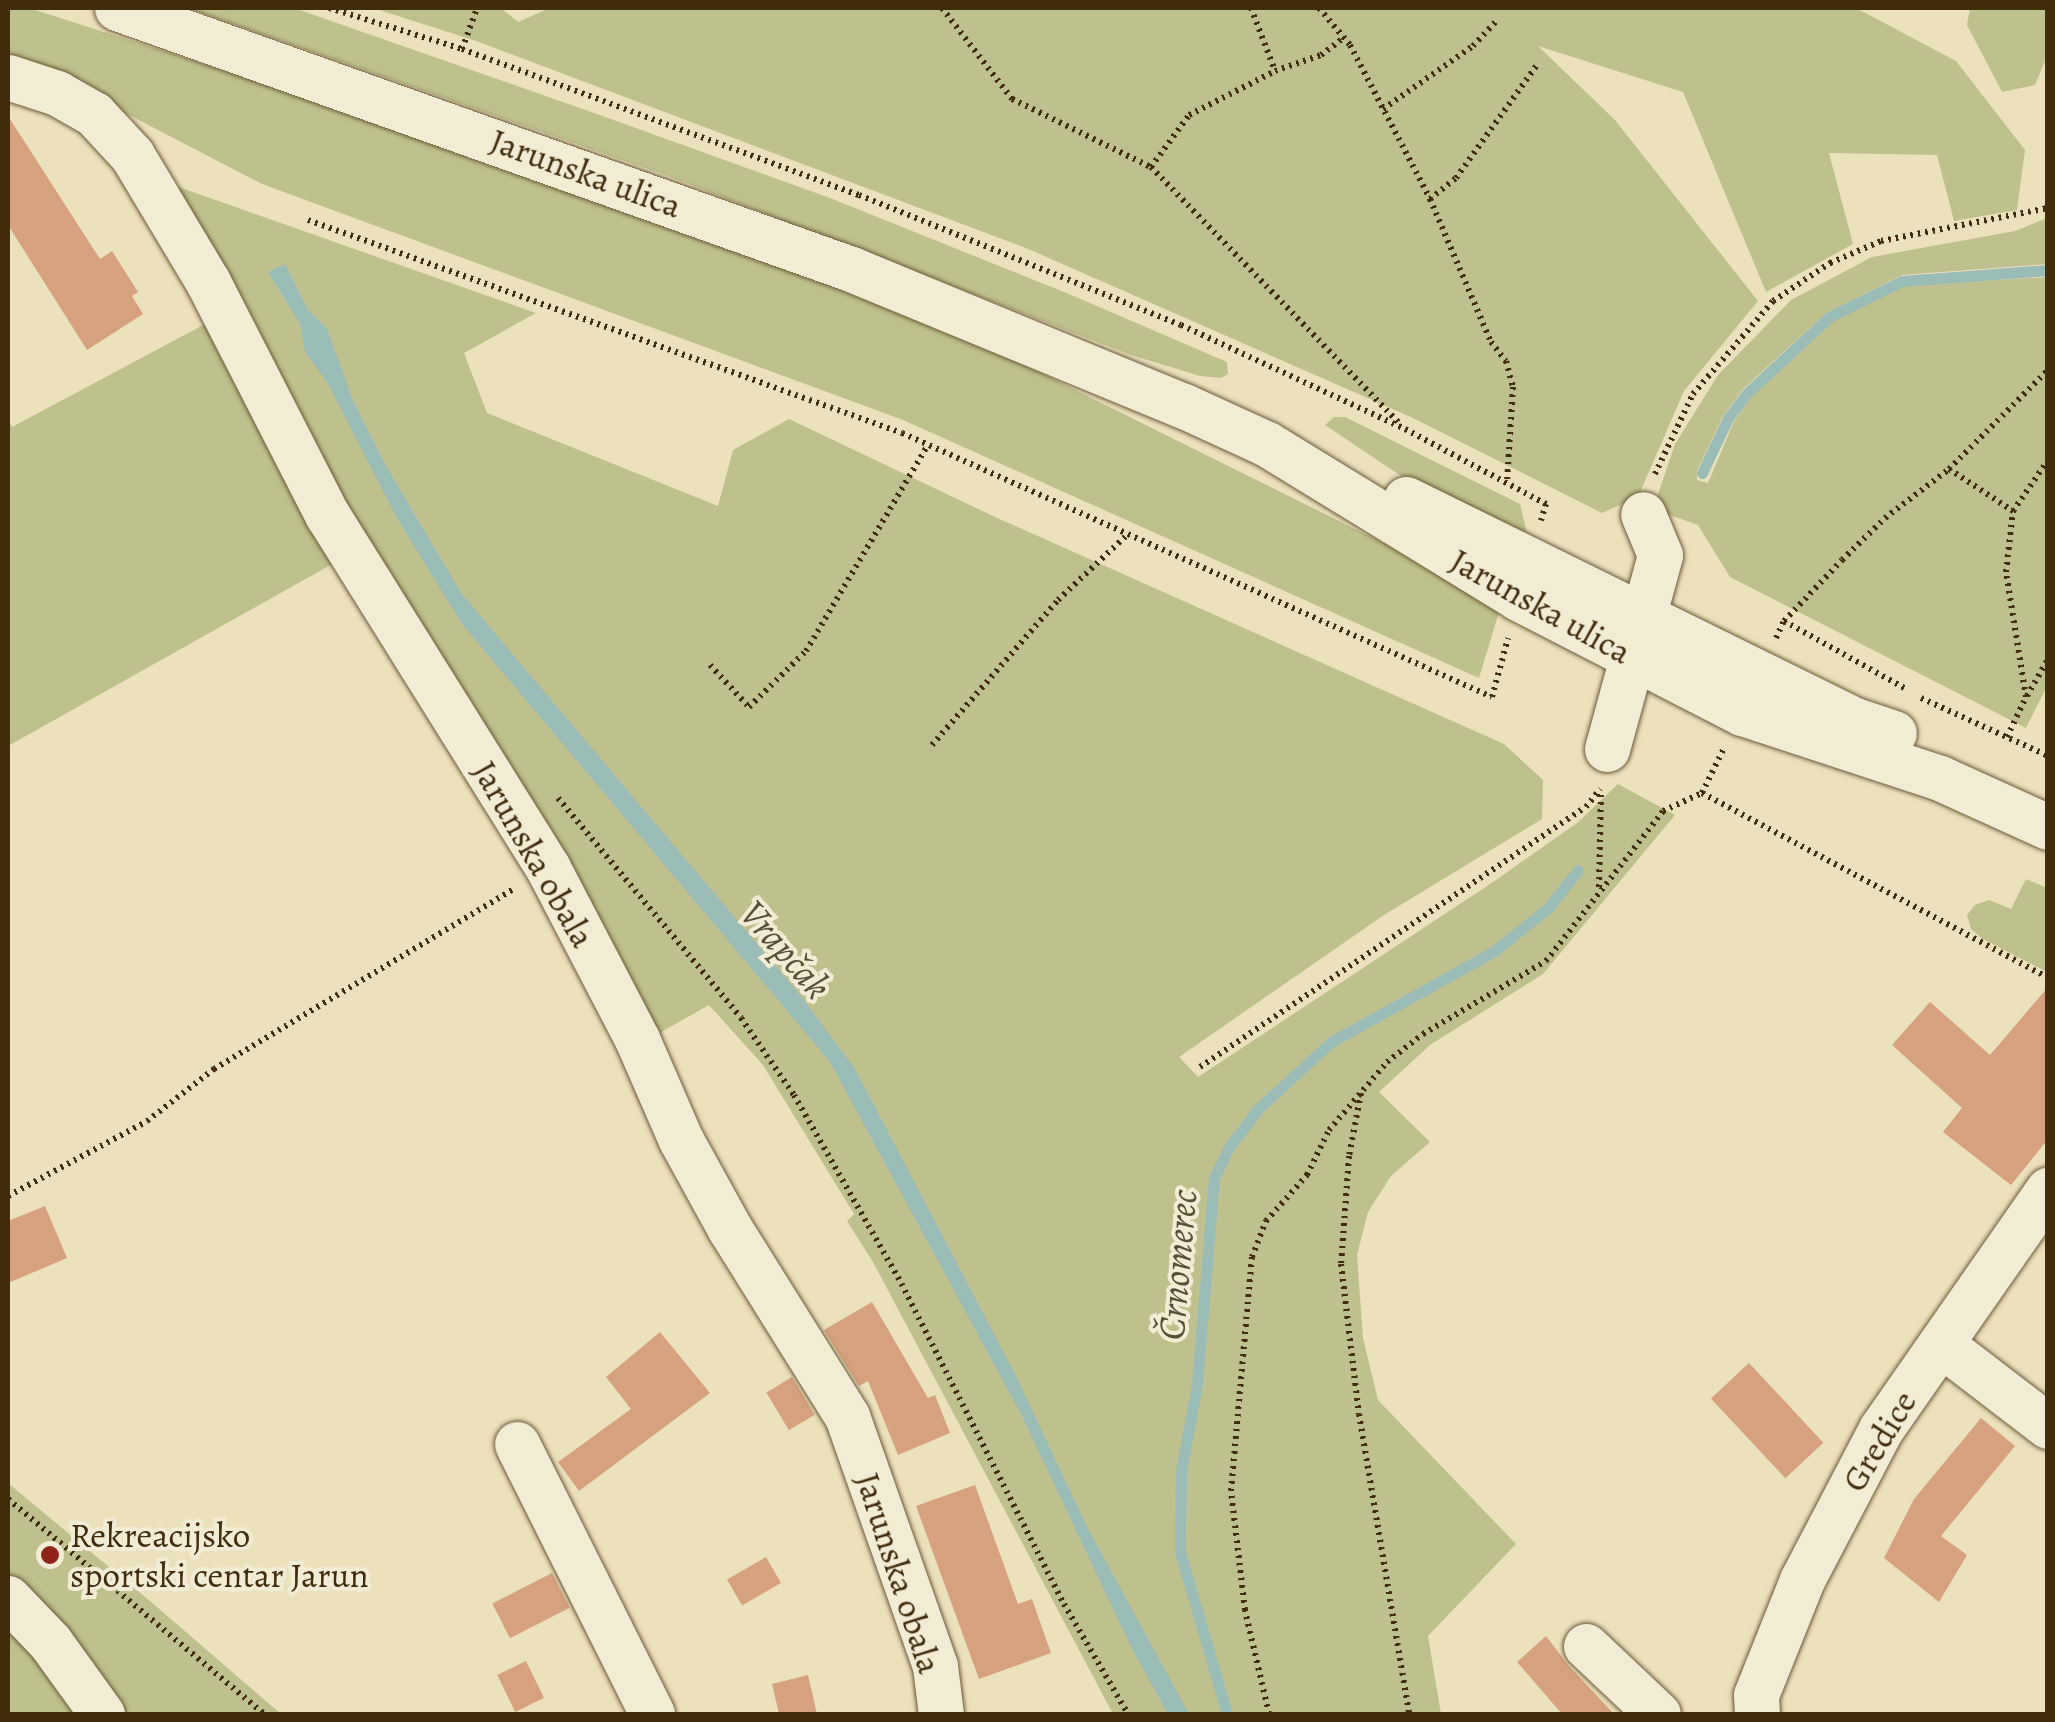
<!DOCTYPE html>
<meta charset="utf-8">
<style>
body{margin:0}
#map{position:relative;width:2055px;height:1722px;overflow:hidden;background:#ece1bd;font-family:Alegreya,serif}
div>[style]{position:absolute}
.green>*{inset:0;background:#bec18d}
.water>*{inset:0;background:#9abcb7}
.stream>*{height:11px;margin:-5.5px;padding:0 5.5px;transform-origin:5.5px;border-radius:5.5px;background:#9abcb7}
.building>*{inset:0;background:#d5a17f;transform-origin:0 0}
.path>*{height:6px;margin-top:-3px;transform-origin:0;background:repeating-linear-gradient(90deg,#412c0c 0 2.5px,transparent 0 7.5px)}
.roads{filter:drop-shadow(0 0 2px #6c5938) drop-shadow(0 0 2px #6c5938)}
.minor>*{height:45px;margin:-22.5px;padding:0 22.5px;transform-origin:22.5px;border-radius:22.5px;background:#f3ecd4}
.dots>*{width:28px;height:28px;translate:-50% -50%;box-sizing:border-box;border:5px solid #f3ecd4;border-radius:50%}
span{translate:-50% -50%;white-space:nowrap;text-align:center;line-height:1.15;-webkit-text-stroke:8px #f3ecd4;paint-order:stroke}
.street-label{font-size:35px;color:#412c0c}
.poi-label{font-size:35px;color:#412c0c}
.left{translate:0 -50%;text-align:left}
.water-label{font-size:38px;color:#575037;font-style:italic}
.frame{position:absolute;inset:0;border:10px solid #412c0c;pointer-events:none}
</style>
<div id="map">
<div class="green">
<div style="clip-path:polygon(8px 8px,29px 8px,369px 117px,849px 287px,1001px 353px,1502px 602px,1479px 678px,903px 420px,262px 184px,87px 93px,8px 65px)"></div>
<div style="clip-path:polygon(188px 8px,294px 8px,597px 114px,830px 198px,1069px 294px,1227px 362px,1228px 374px,1221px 378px,1200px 376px,1131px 355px,668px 176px)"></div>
<div style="clip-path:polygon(373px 8px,501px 8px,518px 22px,550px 8px,1856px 8px,1956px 61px,2025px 150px,2017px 210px,1954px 221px,1937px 155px,1829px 153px,1853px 244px,1766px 292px,1683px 92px,1538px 46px,1615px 120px,1758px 301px,1684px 391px,1638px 497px,1602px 513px,1413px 418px,1026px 248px,476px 41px)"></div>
<div style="clip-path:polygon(1970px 8px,2047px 8px,2047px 56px,2035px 85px,2002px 92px,1967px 25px)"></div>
<div style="clip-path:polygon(173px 185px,536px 313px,464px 353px,487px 413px,718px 506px,733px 450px,789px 419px,995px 517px,1504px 744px,1543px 780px,1542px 819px,1384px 915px,1179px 1057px,1198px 1077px,1493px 882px,1577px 823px,1618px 784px,1675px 815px,1543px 974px,1430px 1045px,1379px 1092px,1430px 1142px,1391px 1176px,1368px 1212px,1357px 1255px,1363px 1338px,1378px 1400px,1516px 1544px,1428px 1636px,1441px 1714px,1113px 1714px,873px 1262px,847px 1221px,854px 1214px,763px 1065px,709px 1005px,649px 1039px,451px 700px)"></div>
<div style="clip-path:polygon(2047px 218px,2047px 264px,1902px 275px,1825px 314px,1743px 389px,1723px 416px,1697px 471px,1697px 480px,1708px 483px,1734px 421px,1752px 396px,1832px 321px,1903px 286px,2047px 277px,2047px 686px,2026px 728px,1730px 577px,1698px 525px,1653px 509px,1675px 444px,1718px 375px,1791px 300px,1872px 257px,2015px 231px)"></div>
<div style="clip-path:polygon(207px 323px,334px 563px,8px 746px,8px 420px,12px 427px)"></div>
<div style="clip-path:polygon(1334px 417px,1345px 417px,1520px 504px,1527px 533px,1475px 519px,1419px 488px,1325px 425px)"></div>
<div style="clip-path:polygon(2026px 879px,2047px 888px,2047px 972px,1983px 939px,1971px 929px,1967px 915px,1975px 905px,1989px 900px,2011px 909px)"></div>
<div style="clip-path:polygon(8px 1483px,150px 1601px,281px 1714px,8px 1714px)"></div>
</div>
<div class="water">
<div style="clip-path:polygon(285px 264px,308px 310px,327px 329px,354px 403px,385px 464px,461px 593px,800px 995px,855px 1069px,1016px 1376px,1087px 1527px,1189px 1714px,1168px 1714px,1131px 1647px,1021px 1414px,830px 1062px,462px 624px,398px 520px,327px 382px,305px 352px,300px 324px,268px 272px)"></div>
</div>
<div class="stream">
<div style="left:1702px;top:473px;width:61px;rotate:-64.7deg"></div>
<div style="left:1728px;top:418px;width:31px;rotate:-53deg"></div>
<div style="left:1747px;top:393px;width:112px;rotate:-42.8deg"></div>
<div style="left:1829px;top:317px;width:81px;rotate:-26.3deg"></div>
<div style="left:1902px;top:281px;width:146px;rotate:-4.3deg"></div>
<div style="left:1227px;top:1714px;width:169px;rotate:-106.2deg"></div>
<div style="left:1180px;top:1552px;width:81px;rotate:-89.3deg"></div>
<div style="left:1181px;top:1471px;width:88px;rotate:-79.6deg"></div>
<div style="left:1197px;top:1384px;width:207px;rotate:-85.3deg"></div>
<div style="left:1214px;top:1178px;width:34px;rotate:-64deg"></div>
<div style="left:1229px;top:1147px;width:49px;rotate:-52.4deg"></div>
<div style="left:1259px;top:1108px;width:98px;rotate:-42.5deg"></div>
<div style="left:1331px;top:1042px;width:185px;rotate:-29.1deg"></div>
<div style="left:1493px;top:952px;width:70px;rotate:-38.7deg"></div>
<div style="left:1548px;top:908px;width:48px;rotate:-51.7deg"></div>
</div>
<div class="building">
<div style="clip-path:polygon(8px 116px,100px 259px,112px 251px,138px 292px,132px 296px,143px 314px,87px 350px,8px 225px)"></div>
<div style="clip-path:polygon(2048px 987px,2048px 1139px,2011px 1185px,1943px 1132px,1962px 1108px,1892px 1045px,1930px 1002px,1990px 1055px)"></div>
<div style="clip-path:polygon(45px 1206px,67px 1258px,8px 1283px,8px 1221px)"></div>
<div style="clip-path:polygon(872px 1302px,928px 1398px,935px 1395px,950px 1433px,898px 1455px,868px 1381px,859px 1386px,824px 1330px)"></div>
<div style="clip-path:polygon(660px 1332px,710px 1393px,579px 1491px,558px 1462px,631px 1409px,606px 1377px)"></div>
<div style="left:1749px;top:1363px;width:109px;height:52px;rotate:47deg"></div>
<div style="left:792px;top:1377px;width:44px;height:30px;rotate:59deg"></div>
<div style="clip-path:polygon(1981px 1418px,2015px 1446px,1941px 1536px,1967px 1555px,1939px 1602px,1884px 1558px,1914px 1499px)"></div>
<div style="clip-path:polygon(975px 1485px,1018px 1604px,1032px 1599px,1051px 1653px,979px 1679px,916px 1506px)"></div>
<div style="left:766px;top:1557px;width:30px;height:45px;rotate:60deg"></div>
<div style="left:552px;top:1573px;width:39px;height:67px;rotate:63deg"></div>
<div style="clip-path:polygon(1546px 1636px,1568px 1665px,1614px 1714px,1562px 1714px,1517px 1662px)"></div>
<div style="left:526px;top:1661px;width:41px;height:32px;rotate:64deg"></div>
<div style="clip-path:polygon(808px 1675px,817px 1714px,779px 1714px,772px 1684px)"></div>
</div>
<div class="path">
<div style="left:329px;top:8px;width:139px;rotate:17.1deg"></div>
<div style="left:462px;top:49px;width:423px;rotate:20.2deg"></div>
<div style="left:859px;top:195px;width:347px;rotate:22deg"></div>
<div style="left:1181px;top:325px;width:247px;rotate:24.9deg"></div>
<div style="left:1405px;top:429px;width:160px;rotate:28deg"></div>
<div style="left:1546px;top:504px;width:17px;rotate:107deg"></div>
<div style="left:942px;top:8px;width:115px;rotate:52.4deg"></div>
<div style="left:1012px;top:99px;width:155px;rotate:26.1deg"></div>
<div style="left:1151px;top:167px;width:358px;rotate:45.9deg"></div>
<div style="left:1251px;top:8px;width:67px;rotate:69.1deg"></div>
<div style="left:1319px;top:8px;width:48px;rotate:50deg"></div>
<div style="left:1350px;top:45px;width:174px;rotate:62.5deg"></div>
<div style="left:1430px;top:199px;width:155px;rotate:66.9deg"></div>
<div style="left:1491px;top:342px;width:24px;rotate:52deg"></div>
<div style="left:1506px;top:361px;width:27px;rotate:75deg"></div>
<div style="left:1513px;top:387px;width:96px;rotate:93.6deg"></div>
<div style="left:462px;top:49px;width:44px;rotate:-69.9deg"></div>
<div style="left:1383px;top:109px;width:110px;rotate:-35deg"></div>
<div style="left:1473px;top:46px;width:33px;rotate:-47deg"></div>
<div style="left:1151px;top:167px;width:64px;rotate:-53.8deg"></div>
<div style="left:1189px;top:115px;width:97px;rotate:-27.1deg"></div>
<div style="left:1275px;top:71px;width:49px;rotate:-19.2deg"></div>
<div style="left:1321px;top:55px;width:30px;rotate:-37deg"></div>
<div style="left:1430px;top:199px;width:33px;rotate:-39deg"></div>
<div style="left:1456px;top:178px;width:139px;rotate:-54.4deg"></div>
<div style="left:308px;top:220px;width:631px;rotate:19.73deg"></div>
<div style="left:902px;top:433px;width:646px;rotate:24.11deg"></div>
<div style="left:1492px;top:697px;width:61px;rotate:-74.8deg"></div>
<div style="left:1949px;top:469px;width:77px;rotate:33.3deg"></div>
<div style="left:2013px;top:511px;width:62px;rotate:-55.5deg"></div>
<div style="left:1655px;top:474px;width:89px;rotate:-64.6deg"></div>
<div style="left:1693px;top:394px;width:123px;rotate:-49.3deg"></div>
<div style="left:1773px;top:301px;width:69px;rotate:-33.7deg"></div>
<div style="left:1830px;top:263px;width:56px;rotate:-23.3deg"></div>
<div style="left:1881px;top:241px;width:170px;rotate:-11.2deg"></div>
<div style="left:1784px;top:621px;width:140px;rotate:29.1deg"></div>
<div style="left:1776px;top:638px;width:19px;rotate:-65deg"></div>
<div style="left:1784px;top:621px;width:84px;rotate:-46.4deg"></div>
<div style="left:1842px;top:560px;width:60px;rotate:-44.3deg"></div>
<div style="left:1885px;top:518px;width:81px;rotate:-37.4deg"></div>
<div style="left:1949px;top:469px;width:140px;rotate:-45deg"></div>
<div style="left:710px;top:665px;width:57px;rotate:47.1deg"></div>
<div style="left:749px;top:707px;width:80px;rotate:-44.5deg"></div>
<div style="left:806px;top:651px;width:239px;rotate:-59.4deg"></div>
<div style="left:2027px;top:696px;width:43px;rotate:-60.4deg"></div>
<div style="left:1921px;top:698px;width:140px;rotate:24.5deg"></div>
<div style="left:2007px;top:737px;width:44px;rotate:-64.6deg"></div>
<div style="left:2026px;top:697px;width:127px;rotate:-99.1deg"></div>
<div style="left:2006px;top:572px;width:61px;rotate:-83.5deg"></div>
<div style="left:932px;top:745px;width:192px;rotate:-49deg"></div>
<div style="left:1058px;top:600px;width:96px;rotate:-43.3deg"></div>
<div style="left:1702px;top:793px;width:392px;rotate:28.1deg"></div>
<div style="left:558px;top:798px;width:286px;rotate:50.2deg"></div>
<div style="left:741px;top:1018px;width:93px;rotate:55.5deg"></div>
<div style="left:794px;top:1095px;width:210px;rotate:60.3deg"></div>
<div style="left:898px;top:1277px;width:367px;rotate:63.1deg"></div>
<div style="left:1064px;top:1604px;width:127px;rotate:59.8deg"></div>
<div style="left:1599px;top:887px;width:97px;rotate:-88.8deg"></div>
<div style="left:1200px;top:1067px;width:465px;rotate:-34deg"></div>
<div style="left:1586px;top:807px;width:23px;rotate:-52deg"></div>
<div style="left:1361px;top:1093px;width:64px;rotate:100.8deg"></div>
<div style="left:1349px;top:1156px;width:108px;rotate:94.2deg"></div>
<div style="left:1341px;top:1264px;width:151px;rotate:83.2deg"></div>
<div style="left:1359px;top:1414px;width:304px;rotate:80.5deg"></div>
<div style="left:8px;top:1196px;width:158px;rotate:-28.3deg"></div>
<div style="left:147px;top:1121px;width:85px;rotate:-37.8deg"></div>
<div style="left:214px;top:1069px;width:350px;rotate:-31deg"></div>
<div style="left:8px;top:1499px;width:334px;rotate:40deg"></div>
<div style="left:1269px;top:1714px;width:107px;rotate:-103deg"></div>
<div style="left:1245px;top:1610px;width:120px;rotate:-96.7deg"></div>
<div style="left:1231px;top:1491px;width:235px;rotate:-84.9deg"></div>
<div style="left:1252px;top:1257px;width:39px;rotate:-69deg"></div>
<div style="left:1266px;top:1221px;width:62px;rotate:-48.3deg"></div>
<div style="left:1307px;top:1175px;width:50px;rotate:-63.9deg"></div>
<div style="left:1329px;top:1130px;width:89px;rotate:-49.5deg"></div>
<div style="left:1387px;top:1062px;width:46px;rotate:-37.9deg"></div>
<div style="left:1423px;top:1034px;width:143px;rotate:-30.7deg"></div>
<div style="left:1546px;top:961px;width:190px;rotate:-52deg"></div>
<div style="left:1663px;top:811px;width:43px;rotate:-24.8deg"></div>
<div style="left:1702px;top:793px;width:50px;rotate:-63.9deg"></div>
</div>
<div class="roads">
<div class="minor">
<div style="left:117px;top:8px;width:779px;rotate:19.57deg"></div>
<div style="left:851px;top:269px;width:360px;rotate:22.4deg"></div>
<div style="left:1184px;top:406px;width:91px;rotate:24.6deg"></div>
<div style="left:1267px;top:444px;width:294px;rotate:31.5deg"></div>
<div style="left:1518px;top:598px;width:252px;rotate:27.2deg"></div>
<div style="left:1742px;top:713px;width:208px;rotate:18.2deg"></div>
<div style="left:1940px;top:778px;width:119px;rotate:24.4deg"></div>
<div style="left:8px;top:77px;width:52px;rotate:18.1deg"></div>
<div style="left:57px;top:93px;width:43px;rotate:29.6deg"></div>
<div style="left:94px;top:114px;width:56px;rotate:47.2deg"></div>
<div style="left:132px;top:155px;width:148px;rotate:59.1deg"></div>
<div style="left:208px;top:282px;width:263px;rotate:62.9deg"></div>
<div style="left:328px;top:516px;width:415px;rotate:58deg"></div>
<div style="left:548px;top:868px;width:193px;rotate:62.5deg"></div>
<div style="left:637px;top:1039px;width:110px;rotate:66.5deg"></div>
<div style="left:681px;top:1140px;width:102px;rotate:61.2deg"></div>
<div style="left:730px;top:1229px;width:221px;rotate:58deg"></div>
<div style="left:847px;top:1416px;width:265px;rotate:70.6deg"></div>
<div style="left:935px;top:1666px;width:48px;rotate:82.9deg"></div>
<div style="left:1406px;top:499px;width:500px;rotate:26.21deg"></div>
<div style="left:1855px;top:720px;width:41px;rotate:18.4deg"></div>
<div style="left:1607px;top:749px;width:201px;rotate:-74.7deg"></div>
<div style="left:1660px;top:555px;width:44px;rotate:-112.5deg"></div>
<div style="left:1941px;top:1344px;width:135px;rotate:37.5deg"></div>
<div style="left:517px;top:1444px;width:302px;rotate:63.4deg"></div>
<div style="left:8px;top:1598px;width:61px;rotate:46.3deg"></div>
<div style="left:50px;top:1642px;width:89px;rotate:54.2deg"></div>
<div style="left:1586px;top:1646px;width:99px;rotate:43.4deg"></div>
<div style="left:1757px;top:1714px;width:19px;rotate:-93deg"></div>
<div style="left:1756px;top:1695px;width:124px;rotate:-68.2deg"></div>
<div style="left:1802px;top:1580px;width:170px;rotate:-62.4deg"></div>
<div style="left:1881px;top:1429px;width:292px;rotate:-55.1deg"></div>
</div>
</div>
<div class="dots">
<div style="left:50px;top:1555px;background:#8f2418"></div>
</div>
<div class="street-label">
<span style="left:586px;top:173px;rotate:20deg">Jarunska ulica</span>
<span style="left:1541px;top:606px;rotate:29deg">Jarunska ulica</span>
<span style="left:534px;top:854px;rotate:60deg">Jarunska obala</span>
<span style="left:1879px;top:1441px;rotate:-59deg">Gredice</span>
<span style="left:899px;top:1573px;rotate:72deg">Jarunska obala</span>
</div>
<div class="poi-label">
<span class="left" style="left:70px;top:1555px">Rekreacijsko<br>sportski centar Jarun</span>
</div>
<div class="water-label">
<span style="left:785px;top:950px;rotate:49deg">Vrapčak</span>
<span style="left:1178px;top:1265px;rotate:-85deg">Črnomerec</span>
</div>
<div class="frame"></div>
</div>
